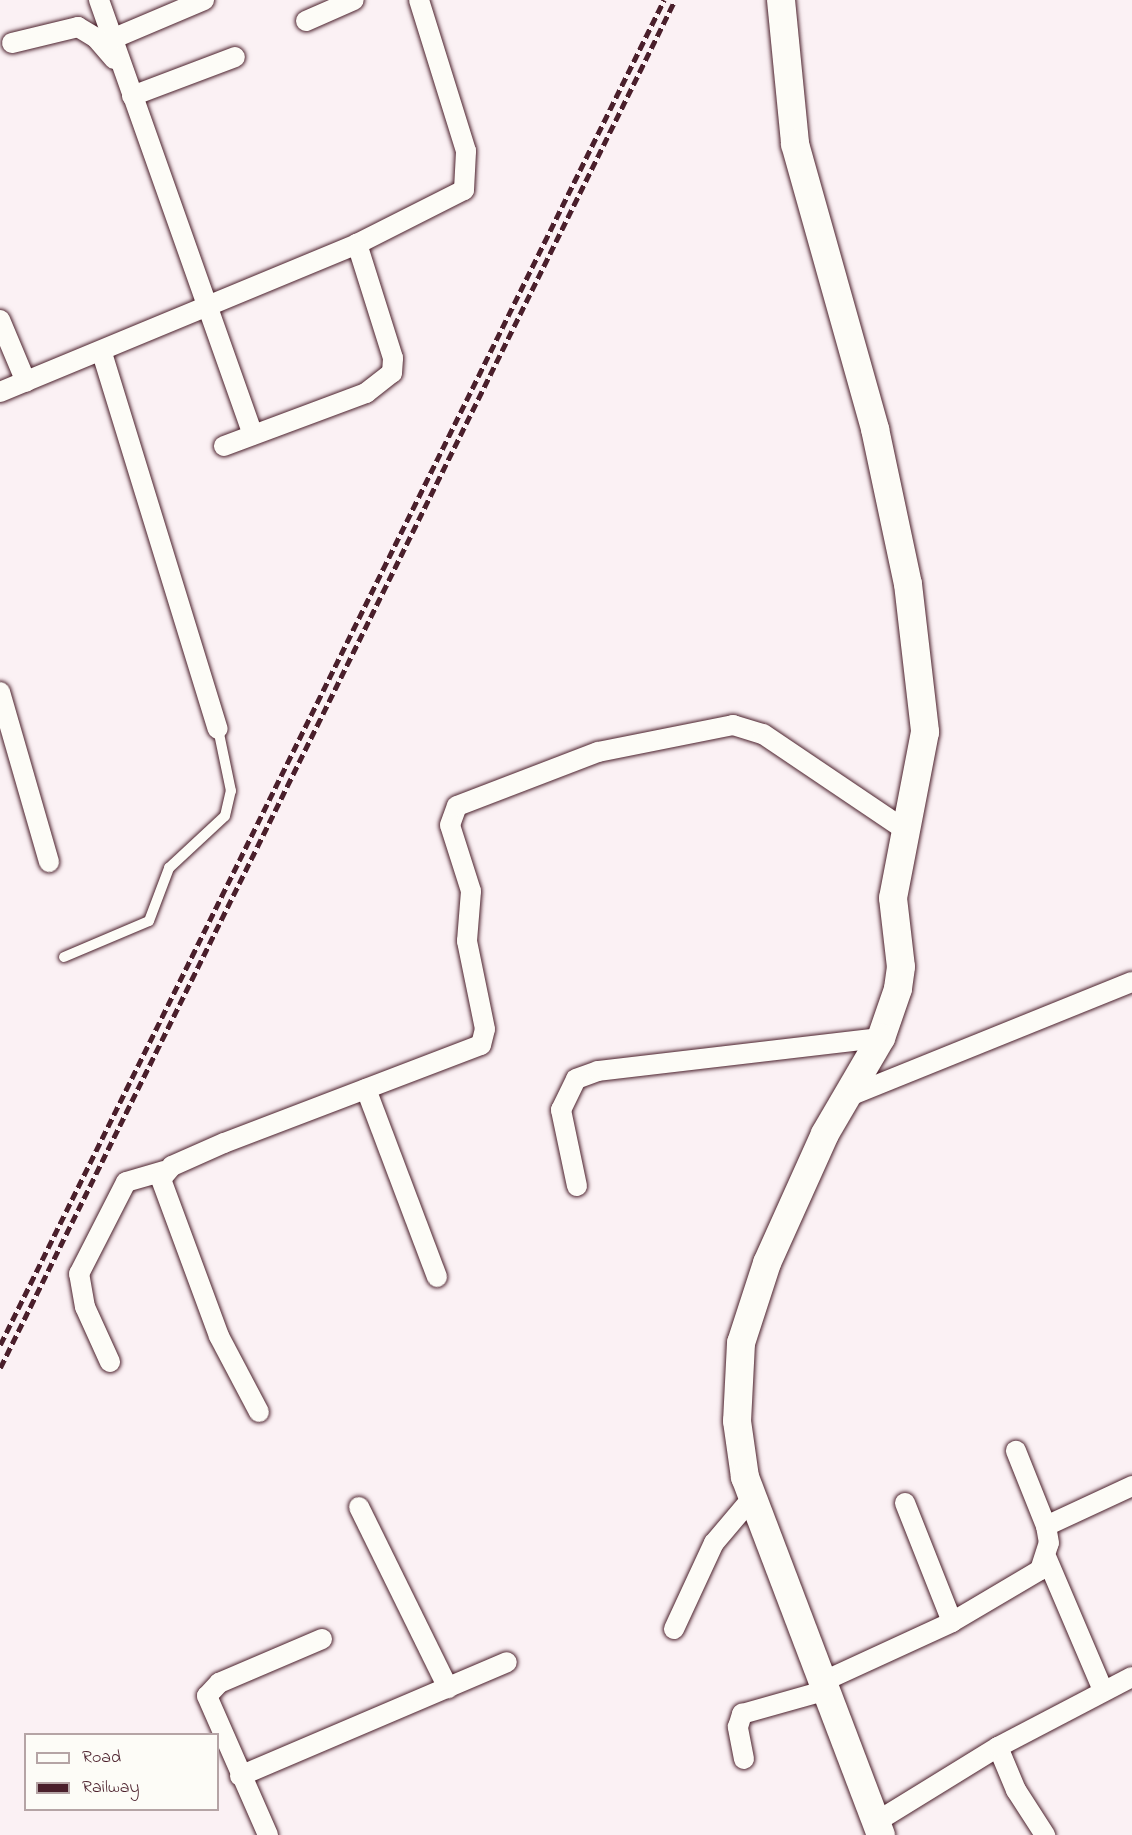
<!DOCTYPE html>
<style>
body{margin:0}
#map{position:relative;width:1132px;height:1835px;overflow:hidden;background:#fbf1f4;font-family:"Indie Flower",sans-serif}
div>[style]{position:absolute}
.roads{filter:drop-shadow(0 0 2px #4a1f2b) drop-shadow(0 0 2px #4a1f2b)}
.lane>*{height:10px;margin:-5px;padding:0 5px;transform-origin:5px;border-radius:5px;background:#fdfcf7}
.street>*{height:20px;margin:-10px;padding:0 10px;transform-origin:10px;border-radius:10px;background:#fdfcf7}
.secondary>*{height:28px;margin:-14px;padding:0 14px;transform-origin:14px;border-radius:14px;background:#fdfcf7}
.rail>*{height:4.5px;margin-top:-2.25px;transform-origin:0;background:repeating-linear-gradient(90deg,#4a1f2b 0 9px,transparent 0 13.5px)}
span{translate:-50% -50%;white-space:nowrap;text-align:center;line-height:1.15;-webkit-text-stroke:4.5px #fdfcf7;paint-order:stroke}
.legend{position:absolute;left:24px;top:1733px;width:195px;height:78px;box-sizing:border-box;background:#fdfcf7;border:2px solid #b5a4a5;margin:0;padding:8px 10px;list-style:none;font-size:18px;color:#4a1f2b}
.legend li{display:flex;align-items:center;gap:12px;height:30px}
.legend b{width:30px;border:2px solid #b5a4a5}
</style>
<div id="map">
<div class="roads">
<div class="lane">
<div style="left:64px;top:957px;width:92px;rotate:-23deg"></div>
<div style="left:149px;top:921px;width:57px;rotate:-69.3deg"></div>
<div style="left:169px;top:868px;width:76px;rotate:-42.9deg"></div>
<div style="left:225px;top:816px;width:26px;rotate:-77deg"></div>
<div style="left:231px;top:791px;width:63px;rotate:-101.8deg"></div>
</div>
<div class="street">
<div style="left:99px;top:0;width:461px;rotate:70.5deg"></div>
<div style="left:306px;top:21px;width:52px;rotate:-23.6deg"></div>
<div style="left:112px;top:39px;width:100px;rotate:-23deg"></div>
<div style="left:12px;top:43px;width:68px;rotate:-13.6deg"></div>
<div style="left:78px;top:27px;width:21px;rotate:31deg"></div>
<div style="left:96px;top:38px;width:28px;rotate:49deg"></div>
<div style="left:132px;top:96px;width:110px;rotate:-20.7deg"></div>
<div style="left:0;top:320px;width:67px;rotate:67.2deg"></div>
<div style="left:102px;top:353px;width:393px;rotate:72.9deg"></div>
<div style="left:0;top:392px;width:386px;rotate:-22.5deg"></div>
<div style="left:357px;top:244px;width:120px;rotate:-26.8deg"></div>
<div style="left:464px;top:190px;width:39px;rotate:-87deg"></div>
<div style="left:466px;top:151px;width:158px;rotate:-107.3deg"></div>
<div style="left:224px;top:446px;width:152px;rotate:-20.5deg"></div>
<div style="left:366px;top:393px;width:33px;rotate:-38deg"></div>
<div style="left:392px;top:373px;width:15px;rotate:-86deg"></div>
<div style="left:393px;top:358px;width:120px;rotate:-107.5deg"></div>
<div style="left:0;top:692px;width:177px;rotate:73.9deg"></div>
<div style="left:366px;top:1089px;width:201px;rotate:69.3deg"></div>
<div style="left:847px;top:1097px;width:307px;rotate:-22deg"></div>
<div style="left:577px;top:1186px;width:78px;rotate:-101.9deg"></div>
<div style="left:561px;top:1110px;width:34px;rotate:-64deg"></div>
<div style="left:576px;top:1079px;width:23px;rotate:-20deg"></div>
<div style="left:598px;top:1071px;width:285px;rotate:-6.7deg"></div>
<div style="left:110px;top:1362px;width:60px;rotate:-114.4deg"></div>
<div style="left:85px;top:1307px;width:34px;rotate:-100deg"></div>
<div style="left:79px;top:1274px;width:103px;rotate:-62.9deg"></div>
<div style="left:126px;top:1182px;width:40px;rotate:-16deg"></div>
<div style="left:259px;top:1412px;width:86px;rotate:-117.8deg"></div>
<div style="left:219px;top:1336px;width:167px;rotate:-110.3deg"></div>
<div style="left:161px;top:1179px;width:17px;rotate:-50deg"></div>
<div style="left:172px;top:1166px;width:57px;rotate:-23.9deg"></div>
<div style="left:224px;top:1143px;width:275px;rotate:-20.9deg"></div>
<div style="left:481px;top:1045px;width:16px;rotate:-76deg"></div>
<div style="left:485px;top:1029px;width:90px;rotate:-101.6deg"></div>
<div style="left:467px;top:941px;width:50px;rotate:-85.4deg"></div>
<div style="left:471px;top:891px;width:69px;rotate:-107.7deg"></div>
<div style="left:450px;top:825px;width:20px;rotate:-70deg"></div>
<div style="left:457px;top:806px;width:151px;rotate:-21deg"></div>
<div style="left:598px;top:752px;width:138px;rotate:-11.3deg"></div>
<div style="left:733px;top:725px;width:31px;rotate:17deg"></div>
<div style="left:763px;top:734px;width:174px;rotate:34deg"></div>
<div style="left:905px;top:1503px;width:128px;rotate:68.4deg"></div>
<div style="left:359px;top:1507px;width:202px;rotate:63.8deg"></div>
<div style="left:1046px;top:1526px;width:95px;rotate:-24.9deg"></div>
<div style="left:1047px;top:1559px;width:142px;rotate:66.9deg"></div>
<div style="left:674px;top:1629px;width:95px;rotate:-65.1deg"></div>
<div style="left:714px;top:1543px;width:59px;rotate:-49.8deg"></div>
<div style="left:824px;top:1681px;width:141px;rotate:-24.7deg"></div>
<div style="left:952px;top:1622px;width:102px;rotate:-30.6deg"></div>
<div style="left:1040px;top:1570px;width:28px;rotate:-72deg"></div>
<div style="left:1049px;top:1543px;width:17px;rotate:-100deg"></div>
<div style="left:1046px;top:1526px;width:81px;rotate:-111.8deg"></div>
<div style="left:998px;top:1747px;width:47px;rotate:67.3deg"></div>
<div style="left:1016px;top:1790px;width:54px;rotate:57.2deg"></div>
<div style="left:744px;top:1759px;width:33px;rotate:-101deg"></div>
<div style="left:738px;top:1727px;width:14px;rotate:-73deg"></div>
<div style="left:742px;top:1714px;width:88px;rotate:-15.8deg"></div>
<div style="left:240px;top:1776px;width:290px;rotate:-23.1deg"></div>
<div style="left:876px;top:1822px;width:143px;rotate:-31.6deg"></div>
<div style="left:998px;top:1747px;width:151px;rotate:-27.6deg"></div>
<div style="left:268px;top:1835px;width:152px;rotate:-113.7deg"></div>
<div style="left:207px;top:1696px;width:18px;rotate:-47deg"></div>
<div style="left:219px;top:1683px;width:112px;rotate:-23.1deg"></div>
</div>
<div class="secondary">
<div style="left:781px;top:0;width:145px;rotate:84.4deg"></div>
<div style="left:795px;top:144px;width:296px;rotate:74.3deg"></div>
<div style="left:875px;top:429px;width:158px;rotate:78deg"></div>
<div style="left:908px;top:584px;width:149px;rotate:83.4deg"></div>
<div style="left:925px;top:732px;width:169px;rotate:100.9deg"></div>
<div style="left:893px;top:898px;width:69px;rotate:83.4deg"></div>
<div style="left:901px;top:967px;width:22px;rotate:98deg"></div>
<div style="left:898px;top:989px;width:52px;rotate:109.1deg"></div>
<div style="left:881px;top:1038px;width:111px;rotate:120.3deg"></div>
<div style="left:825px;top:1134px;width:141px;rotate:114.2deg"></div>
<div style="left:767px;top:1263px;width:84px;rotate:108deg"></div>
<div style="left:741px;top:1343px;width:78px;rotate:92.9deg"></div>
<div style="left:737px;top:1421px;width:57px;rotate:81.9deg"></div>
<div style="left:745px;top:1477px;width:383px;rotate:69.2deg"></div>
</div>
</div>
<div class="rail">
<div style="left:0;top:1345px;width:1500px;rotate:-63.73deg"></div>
<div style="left:0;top:1368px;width:1525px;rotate:-63.74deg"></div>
</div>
<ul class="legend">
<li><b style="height:8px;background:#fdfcf7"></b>Road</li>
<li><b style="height:8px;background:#4a1f2b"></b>Railway</li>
</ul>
</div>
